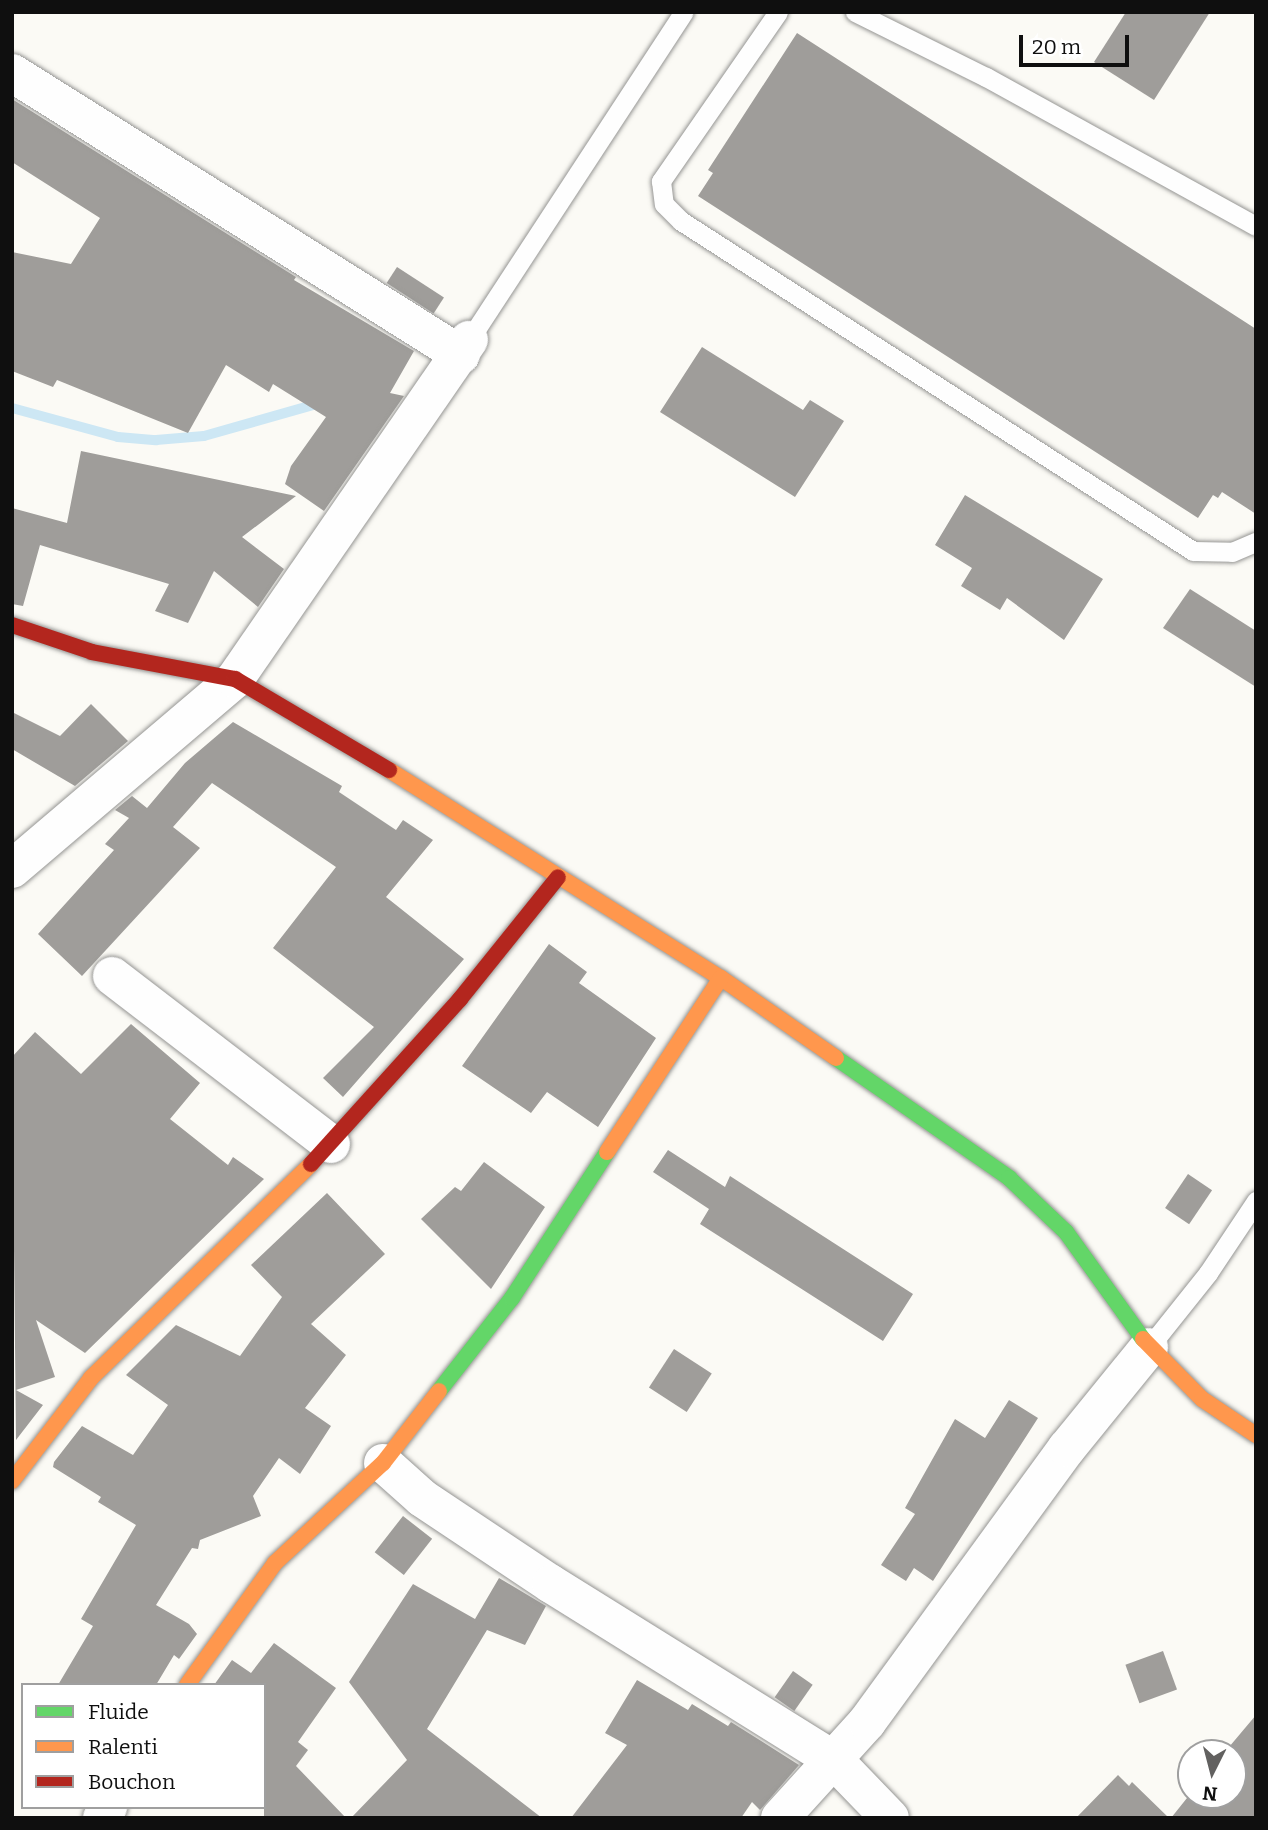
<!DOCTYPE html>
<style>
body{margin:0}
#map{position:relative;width:1268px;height:1830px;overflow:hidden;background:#fbfaf5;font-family:Bitter,serif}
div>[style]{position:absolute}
.stream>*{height:10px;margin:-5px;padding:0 5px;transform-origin:5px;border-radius:5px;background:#cde7f4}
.building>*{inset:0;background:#9f9d9a;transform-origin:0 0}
.roads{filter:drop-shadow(0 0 2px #959593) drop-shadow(0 0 2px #959593)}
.lane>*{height:19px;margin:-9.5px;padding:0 9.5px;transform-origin:9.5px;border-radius:9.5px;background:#fefefe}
.street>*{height:38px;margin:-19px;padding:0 19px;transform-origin:19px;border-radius:19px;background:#fefefe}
.fast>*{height:16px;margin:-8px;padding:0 8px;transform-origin:8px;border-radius:8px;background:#63d668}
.slow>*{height:16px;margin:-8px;padding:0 8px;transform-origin:8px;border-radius:8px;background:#ff974d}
.jam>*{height:16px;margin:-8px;padding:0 8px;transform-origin:8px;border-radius:8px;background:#b3261e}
span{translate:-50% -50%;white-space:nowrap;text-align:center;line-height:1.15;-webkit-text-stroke:7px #fff;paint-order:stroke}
.frame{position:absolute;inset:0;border:14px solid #0f0f0f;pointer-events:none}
.legend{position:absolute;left:21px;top:1683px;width:245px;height:126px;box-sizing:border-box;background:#fff;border:2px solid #9f9f9f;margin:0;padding:9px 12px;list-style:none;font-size:21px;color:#0f0f0f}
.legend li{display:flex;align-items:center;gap:14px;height:35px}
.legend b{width:35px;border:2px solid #9f9f9f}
.north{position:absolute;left:1177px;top:1739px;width:70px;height:70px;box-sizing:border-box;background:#fff;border:2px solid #9f9f9f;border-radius:50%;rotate:186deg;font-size:19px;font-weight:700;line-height:28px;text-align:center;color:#0f0f0f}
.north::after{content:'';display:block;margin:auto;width:24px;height:32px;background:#626160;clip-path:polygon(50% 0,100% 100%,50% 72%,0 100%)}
.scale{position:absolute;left:1019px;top:35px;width:110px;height:32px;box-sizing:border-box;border:4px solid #0f0f0f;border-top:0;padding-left:9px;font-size:21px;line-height:24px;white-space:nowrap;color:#0f0f0f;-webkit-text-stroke:5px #fff;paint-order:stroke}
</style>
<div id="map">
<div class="stream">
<div style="left:12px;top:408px;width:110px;rotate:15.3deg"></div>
<div style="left:118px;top:437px;width:38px;rotate:5deg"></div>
<div style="left:156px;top:440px;width:48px;rotate:-4.8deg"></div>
<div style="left:204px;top:436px;width:121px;rotate:-15.9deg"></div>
</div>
<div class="building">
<div style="clip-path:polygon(1126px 12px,1210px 12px,1154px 100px,1094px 62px)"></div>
<div style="clip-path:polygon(797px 33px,1256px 329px,1256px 514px,1222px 492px,1218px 498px,1213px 495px,1198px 518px,698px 196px,713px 173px,708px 170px)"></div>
<div style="clip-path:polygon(12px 99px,296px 277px,294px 280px,414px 351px,390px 393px,404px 396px,324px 511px,285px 484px,291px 466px,326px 417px,273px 384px,269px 392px,226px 365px,188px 433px,57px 380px,53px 387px,12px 371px,12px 252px,71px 264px,100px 218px,12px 162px)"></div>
<div style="left:397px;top:267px;width:56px;height:19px;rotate:33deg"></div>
<div style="clip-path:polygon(702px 347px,803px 410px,810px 400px,844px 421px,795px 497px,660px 412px)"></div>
<div style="clip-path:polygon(81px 451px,296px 496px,242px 537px,284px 569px,258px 607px,214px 571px,188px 623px,155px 611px,169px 584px,40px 545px,23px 606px,12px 604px,12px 508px,67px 523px)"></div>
<div style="clip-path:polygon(965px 495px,1103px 579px,1064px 640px,1007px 598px,1000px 610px,961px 586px,972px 568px,935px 545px)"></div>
<div style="clip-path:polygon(1190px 589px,1256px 631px,1256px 687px,1163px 628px)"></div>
<div style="clip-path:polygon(91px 704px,128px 741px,75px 786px,12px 749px,12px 712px,60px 736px)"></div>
<div style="clip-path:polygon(233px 722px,342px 786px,339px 792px,396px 830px,403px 820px,433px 840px,386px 897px,464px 959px,343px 1097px,323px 1078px,374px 1027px,273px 948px,336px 867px,212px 783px,173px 827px,200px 848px,82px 976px,38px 934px,114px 850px,105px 844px,129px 818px,115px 810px,132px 796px,147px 808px,185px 763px)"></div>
<div style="clip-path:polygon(549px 944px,587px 972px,579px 983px,656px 1038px,598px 1127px,547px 1092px,531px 1113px,462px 1066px)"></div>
<div style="clip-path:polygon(131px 1024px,200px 1083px,170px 1119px,228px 1165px,233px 1157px,264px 1179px,85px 1353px,36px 1320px,55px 1377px,16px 1390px,43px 1405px,16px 1440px,12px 1057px,35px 1032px,81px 1074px)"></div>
<div style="clip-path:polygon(668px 1150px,725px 1187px,730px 1176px,913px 1294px,883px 1341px,700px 1224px,709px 1209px,653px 1172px)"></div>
<div style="clip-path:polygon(484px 1162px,545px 1207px,491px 1289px,421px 1219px,455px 1187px,461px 1191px)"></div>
<div style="left:1188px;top:1174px;width:29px;height:41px;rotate:34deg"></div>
<div style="clip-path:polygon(327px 1193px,385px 1254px,311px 1324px,346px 1355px,305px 1408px,331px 1426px,300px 1474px,279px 1458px,253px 1496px,261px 1516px,200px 1540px,198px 1549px,192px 1548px,156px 1605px,189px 1624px,197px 1634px,179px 1659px,174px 1655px,156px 1685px,58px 1685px,93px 1626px,81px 1619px,136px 1525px,98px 1502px,101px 1497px,53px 1467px,54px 1462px,82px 1426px,133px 1455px,168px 1405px,126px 1375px,176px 1325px,240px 1356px,282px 1297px,251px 1265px)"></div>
<div style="left:674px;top:1349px;width:45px;height:46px;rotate:33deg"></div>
<div style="clip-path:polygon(1009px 1400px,1038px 1418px,933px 1581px,914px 1568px,906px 1581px,881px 1565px,915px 1514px,905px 1508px,955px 1419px,985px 1438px)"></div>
<div style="left:403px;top:1516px;width:37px;height:46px;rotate:38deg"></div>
<div style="clip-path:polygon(499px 1578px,546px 1606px,525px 1645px,487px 1630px,427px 1729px,542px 1818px,351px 1818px,407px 1760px,349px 1682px,413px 1584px,475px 1619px)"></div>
<div style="clip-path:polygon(274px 1643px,336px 1688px,298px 1742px,308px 1750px,296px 1766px,346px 1818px,264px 1818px,264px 1685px,214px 1685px,232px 1660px,251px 1673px)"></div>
<div style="left:1163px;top:1651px;width:41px;height:40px;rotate:70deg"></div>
<div style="left:793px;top:1671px;width:24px;height:32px;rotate:35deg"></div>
<div style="clip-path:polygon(637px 1680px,688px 1710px,692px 1704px,728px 1726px,731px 1722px,799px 1765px,760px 1810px,752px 1802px,741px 1818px,571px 1818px,627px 1745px,605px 1733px)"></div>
<div style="clip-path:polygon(1256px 1715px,1256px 1818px,1171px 1818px,1191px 1793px,1233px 1795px,1233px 1753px,1224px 1753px)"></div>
<div style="clip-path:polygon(1118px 1775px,1129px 1786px,1132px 1782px,1169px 1818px,1076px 1818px)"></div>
</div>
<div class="roads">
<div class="lane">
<div style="left:778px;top:12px;width:206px;rotate:124.7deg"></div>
<div style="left:661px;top:181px;width:23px;rotate:83deg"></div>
<div style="left:664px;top:204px;width:24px;rotate:45deg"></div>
<div style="left:681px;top:221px;width:609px;rotate:32.8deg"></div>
<div style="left:1193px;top:551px;width:39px;rotate:1deg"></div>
<div style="left:1232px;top:552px;width:26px;rotate:-23deg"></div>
<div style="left:855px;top:12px;width:146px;rotate:26.4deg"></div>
<div style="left:986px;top:77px;width:308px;rotate:28.9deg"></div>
<div style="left:469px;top:340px;width:392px;rotate:-56.8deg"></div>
<div style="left:1149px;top:1347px;width:95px;rotate:-51.4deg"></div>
<div style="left:1208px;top:1273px;width:87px;rotate:-56.3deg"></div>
</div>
<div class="street">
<div style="left:12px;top:73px;width:530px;rotate:32.13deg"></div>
<div style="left:12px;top:869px;width:293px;rotate:-40.4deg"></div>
<div style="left:235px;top:679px;width:412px;rotate:-55.4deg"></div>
<div style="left:112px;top:976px;width:276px;rotate:37.5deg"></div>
<div style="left:383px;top:1463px;width:52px;rotate:41.9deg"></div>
<div style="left:422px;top:1498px;width:155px;rotate:33.7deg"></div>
<div style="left:551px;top:1584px;width:335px;rotate:31.9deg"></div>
<div style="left:835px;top:1761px;width:79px;rotate:46deg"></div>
<div style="left:102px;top:1818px;width:13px;rotate:-61deg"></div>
<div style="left:780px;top:1818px;width:130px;rotate:-47.8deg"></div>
<div style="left:867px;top:1722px;width:339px;rotate:-53.9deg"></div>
<div style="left:1067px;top:1448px;width:130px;rotate:-50.9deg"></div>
</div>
<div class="fast">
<div style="left:836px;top:1058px;width:211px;rotate:34.7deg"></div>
<div style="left:1009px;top:1178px;width:79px;rotate:43.5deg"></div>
<div style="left:1066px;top:1232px;width:132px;rotate:54.3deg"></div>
<div style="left:439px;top:1391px;width:118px;rotate:-51.9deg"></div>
<div style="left:512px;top:1298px;width:174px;rotate:-56.9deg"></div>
</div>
<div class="slow">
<div style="left:389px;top:770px;width:392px;rotate:32.1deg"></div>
<div style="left:721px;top:978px;width:140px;rotate:34.8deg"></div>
<div style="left:607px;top:1152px;width:208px;rotate:-56.8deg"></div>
<div style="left:1143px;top:1339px;width:84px;rotate:45.5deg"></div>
<div style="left:1202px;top:1399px;width:65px;rotate:33.7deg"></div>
<div style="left:12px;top:1481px;width:130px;rotate:-52.5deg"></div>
<div style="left:91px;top:1378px;width:307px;rotate:-44.2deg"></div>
<div style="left:187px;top:1685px;width:150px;rotate:-54.2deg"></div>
<div style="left:275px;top:1563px;width:147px;rotate:-42.8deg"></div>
<div style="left:383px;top:1463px;width:91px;rotate:-52.1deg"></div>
</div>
<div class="jam">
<div style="left:12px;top:625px;width:84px;rotate:18.6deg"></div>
<div style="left:92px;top:652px;width:146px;rotate:10.7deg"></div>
<div style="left:235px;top:679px;width:179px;rotate:30.6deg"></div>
<div style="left:311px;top:1164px;width:222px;rotate:-47.9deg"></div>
<div style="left:460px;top:999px;width:156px;rotate:-51.2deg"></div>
</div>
</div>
<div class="frame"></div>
<ul class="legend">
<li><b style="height:9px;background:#63d668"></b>Fluide</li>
<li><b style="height:9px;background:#ff974d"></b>Ralenti</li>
<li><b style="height:9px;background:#b3261e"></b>Bouchon</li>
</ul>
<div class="north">N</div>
<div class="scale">20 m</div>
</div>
